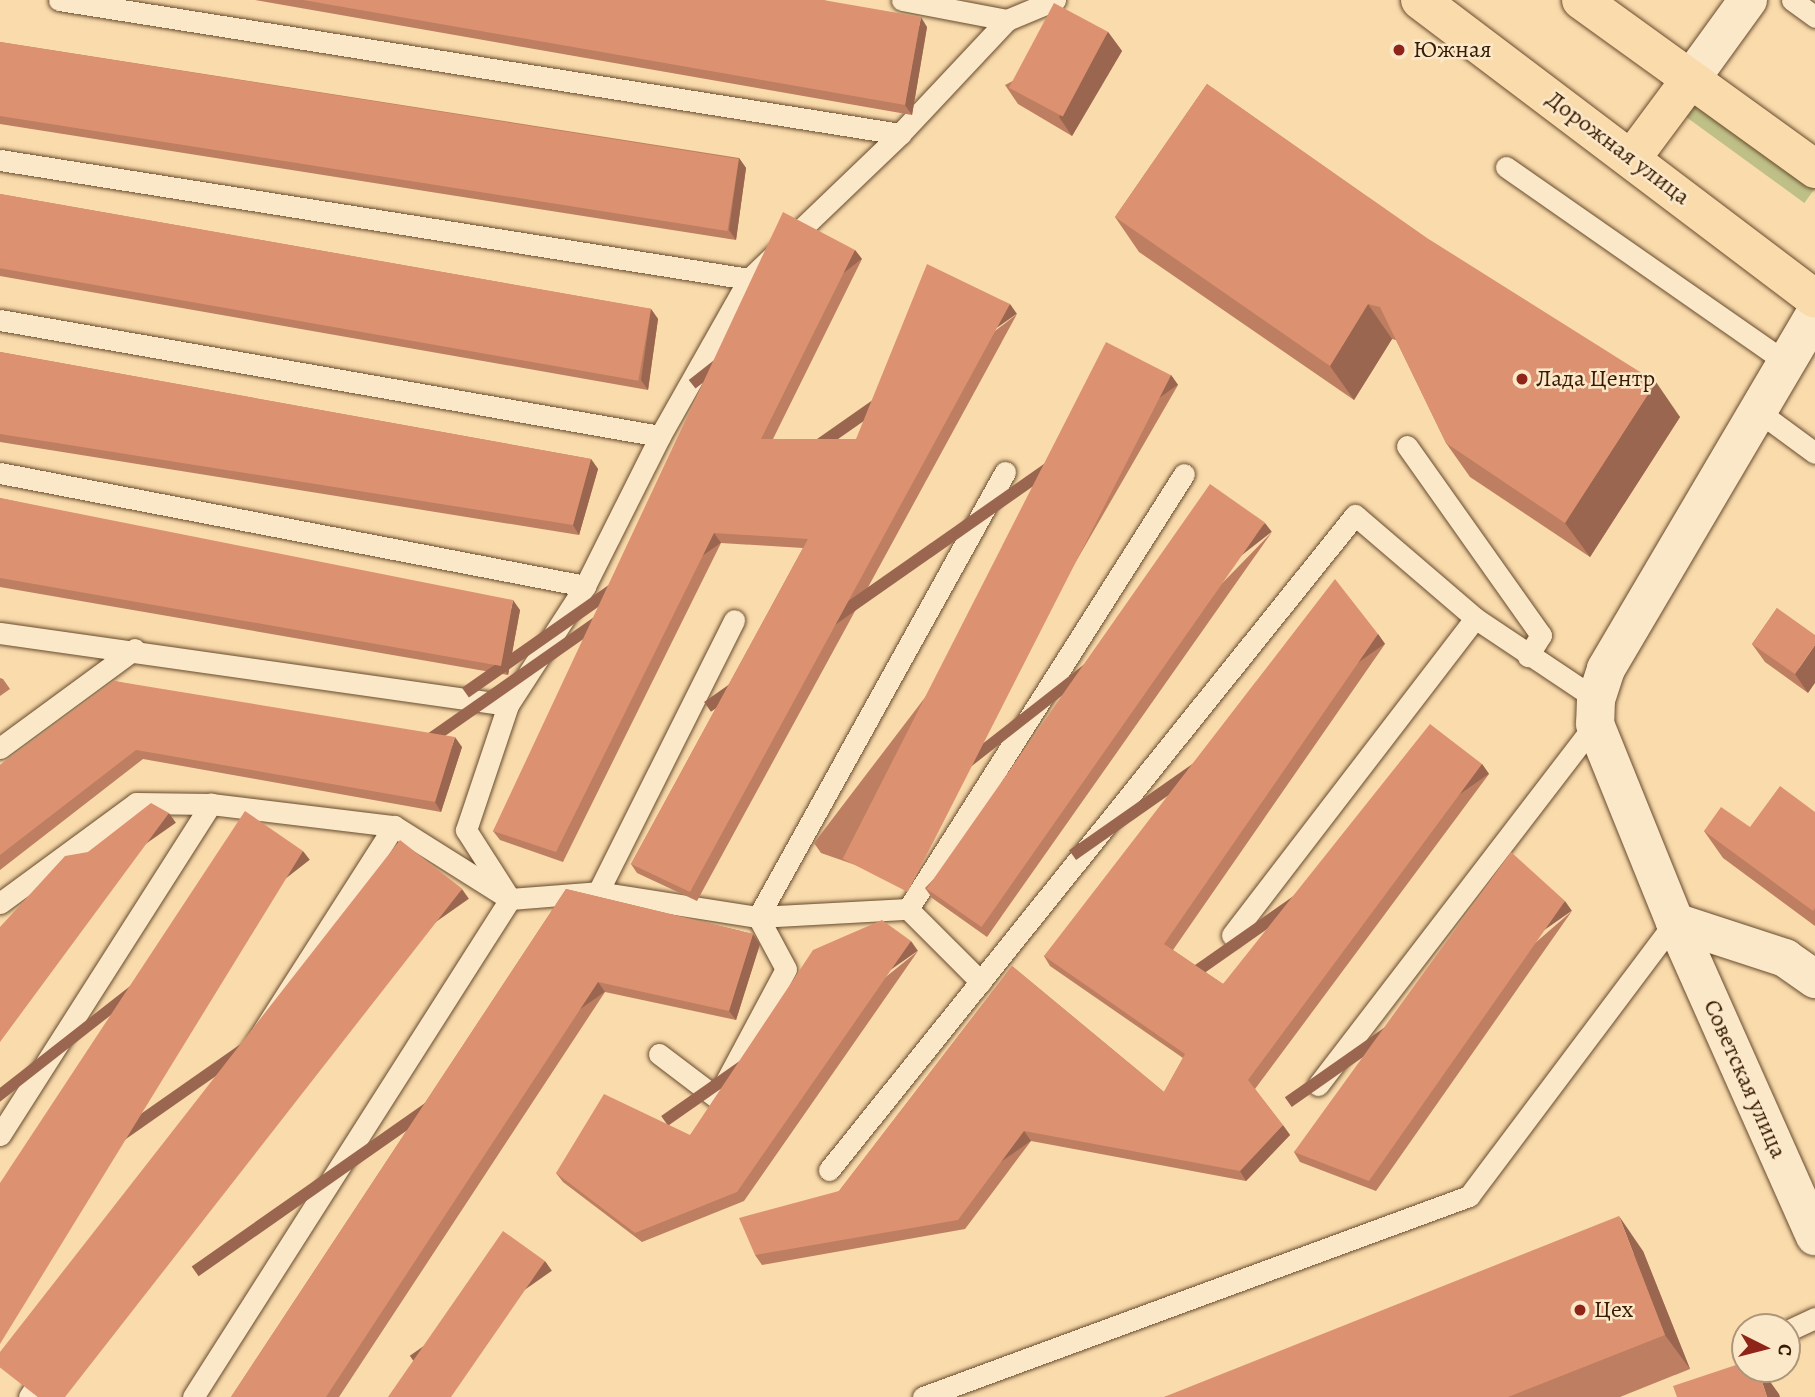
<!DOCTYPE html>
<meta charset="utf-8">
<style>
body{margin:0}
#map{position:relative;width:1815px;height:1397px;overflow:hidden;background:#f9dbac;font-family:Alegreya,serif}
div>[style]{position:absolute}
.green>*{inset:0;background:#bfc088;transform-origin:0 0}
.roads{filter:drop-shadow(0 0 2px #684b2d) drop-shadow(0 0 2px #684b2d)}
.service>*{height:21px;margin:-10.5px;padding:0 10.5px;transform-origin:10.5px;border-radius:10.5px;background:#fbe8c9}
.minor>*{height:38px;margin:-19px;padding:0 19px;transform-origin:19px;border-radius:19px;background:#fbe8c9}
.tertiary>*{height:38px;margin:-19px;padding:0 19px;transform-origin:19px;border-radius:19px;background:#fbe8c9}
.secondary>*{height:38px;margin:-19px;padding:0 19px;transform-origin:19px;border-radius:19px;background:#fbe8c9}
.primary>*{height:38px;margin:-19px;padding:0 19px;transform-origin:19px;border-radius:19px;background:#f9dbac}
.wall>*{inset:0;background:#bd7e61}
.shaded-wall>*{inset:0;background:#9a664f;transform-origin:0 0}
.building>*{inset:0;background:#dc9271;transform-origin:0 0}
.dots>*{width:19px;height:19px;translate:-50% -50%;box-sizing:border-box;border:4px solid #fbe8c9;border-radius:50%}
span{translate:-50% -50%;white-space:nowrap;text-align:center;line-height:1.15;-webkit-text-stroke:5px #fbe8c9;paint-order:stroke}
.poi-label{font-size:24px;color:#371b03}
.left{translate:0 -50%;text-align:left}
.street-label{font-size:24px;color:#371b03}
.north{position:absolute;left:1731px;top:1313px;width:70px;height:70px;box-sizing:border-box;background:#fbe8c9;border:2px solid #ad967a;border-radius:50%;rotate:96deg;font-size:19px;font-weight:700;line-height:28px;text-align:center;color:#371b03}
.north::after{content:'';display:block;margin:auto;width:24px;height:32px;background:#8f2418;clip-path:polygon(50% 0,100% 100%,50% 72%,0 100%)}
</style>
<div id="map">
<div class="green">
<div style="left:1696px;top:102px;width:147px;height:18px;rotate:36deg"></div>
</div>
<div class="roads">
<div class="service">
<div style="left:59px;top:0;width:852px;rotate:9.05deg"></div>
<div style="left:902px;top:0;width:107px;rotate:10.8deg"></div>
<div style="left:1792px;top:0;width:29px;rotate:36deg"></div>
<div style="left:0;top:160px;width:758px;rotate:9.03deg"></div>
<div style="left:1506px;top:167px;width:339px;rotate:34.9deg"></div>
<div style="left:0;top:320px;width:670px;rotate:9.97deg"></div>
<div style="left:1755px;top:409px;width:74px;rotate:36.3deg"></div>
<div style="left:1407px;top:446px;width:232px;rotate:54.7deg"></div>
<div style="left:1541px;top:635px;width:25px;rotate:122deg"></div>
<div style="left:0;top:473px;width:596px;rotate:10.93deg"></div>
<div style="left:0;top:633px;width:513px;rotate:8.07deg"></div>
<div style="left:0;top:748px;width:167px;rotate:-36.3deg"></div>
<div style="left:598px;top:892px;width:304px;rotate:-63.4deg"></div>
<div style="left:0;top:903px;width:169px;rotate:-36.3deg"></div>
<div style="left:136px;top:803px;width:75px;rotate:0.8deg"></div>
<div style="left:211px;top:804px;width:184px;rotate:6.9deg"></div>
<div style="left:394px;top:826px;width:137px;rotate:32.2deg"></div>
<div style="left:510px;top:899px;width:88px;rotate:-4.5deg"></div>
<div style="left:598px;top:892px;width:162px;rotate:8.9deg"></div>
<div style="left:758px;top:917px;width:150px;rotate:-3.1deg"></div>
<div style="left:908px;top:909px;width:103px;rotate:45deg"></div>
<div style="left:908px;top:909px;width:515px;rotate:-57.61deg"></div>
<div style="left:1232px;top:935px;width:399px;rotate:-52.5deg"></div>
<div style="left:1475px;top:618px;width:146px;rotate:33.8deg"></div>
<div style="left:659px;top:1054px;width:73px;rotate:37.2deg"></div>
<div style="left:717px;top:1098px;width:146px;rotate:-61.9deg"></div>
<div style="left:786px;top:969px;width:59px;rotate:-118.3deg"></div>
<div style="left:758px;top:917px;width:509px;rotate:-60.97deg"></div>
<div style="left:1318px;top:1085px;width:455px;rotate:-52.5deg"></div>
<div style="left:0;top:1135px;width:393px;rotate:-57.5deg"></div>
<div style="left:829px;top:1170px;width:840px;rotate:-51.23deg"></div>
<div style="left:1355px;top:515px;width:158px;rotate:40.6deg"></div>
<div style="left:1787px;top:1331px;width:31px;rotate:-25deg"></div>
<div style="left:29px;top:1397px;width:678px;rotate:-57.41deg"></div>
<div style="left:193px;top:1397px;width:590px;rotate:-57.52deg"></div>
<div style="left:510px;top:899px;width:82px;rotate:-122.5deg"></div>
<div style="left:466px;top:830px;width:132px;rotate:-71.4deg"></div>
<div style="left:508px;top:705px;width:142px;rotate:-57.1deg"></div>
<div style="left:585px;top:586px;width:168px;rotate:-63.4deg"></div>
<div style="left:660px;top:436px;width:180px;rotate:-60.5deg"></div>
<div style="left:749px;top:279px;width:209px;rotate:-43.8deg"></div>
<div style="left:900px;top:134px;width:156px;rotate:-46.8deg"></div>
<div style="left:1007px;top:20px;width:52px;rotate:-22.6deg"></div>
<div style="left:923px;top:1397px;width:582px;rotate:-20.21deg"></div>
<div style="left:1469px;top:1196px;width:343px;rotate:-53.1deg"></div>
</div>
<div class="minor">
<div style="left:1675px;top:922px;width:116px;rotate:18.1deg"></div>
<div style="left:1785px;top:958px;width:37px;rotate:35deg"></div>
</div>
<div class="tertiary">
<div style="left:1815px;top:314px;width:412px;rotate:120.5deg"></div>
<div style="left:1606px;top:669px;width:32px;rotate:108deg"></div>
<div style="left:1596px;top:699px;width:25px;rotate:92deg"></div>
<div style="left:1595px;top:724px;width:214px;rotate:68deg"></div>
<div style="left:1675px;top:922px;width:344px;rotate:66deg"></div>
</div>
<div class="secondary">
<div style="left:1690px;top:80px;width:99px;rotate:-54.1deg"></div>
</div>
<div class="primary">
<div style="left:1420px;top:0;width:495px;rotate:37.1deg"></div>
<div style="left:1581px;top:0;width:289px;rotate:35.8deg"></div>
<div style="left:1632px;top:158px;width:97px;rotate:-53.4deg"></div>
</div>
</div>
<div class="wall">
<div style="clip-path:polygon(255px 0,823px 0,927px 27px,912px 115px)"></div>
<div style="clip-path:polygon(1108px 32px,1122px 51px,1072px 136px,1018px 104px,1005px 85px)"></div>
<div style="clip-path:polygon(0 42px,739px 158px,746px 168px,736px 240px,0 124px)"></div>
<div style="clip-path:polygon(1207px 84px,1680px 417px,1590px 557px,1470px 477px,1446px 443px,1396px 340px,1392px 339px,1354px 400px,1139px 252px,1115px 217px)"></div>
<div style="clip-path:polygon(0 194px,651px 309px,658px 319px,648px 390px,0 276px)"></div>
<div style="clip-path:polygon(855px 250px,862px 259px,773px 439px,856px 439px,1017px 314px,697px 901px,637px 873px,631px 864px,803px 548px,721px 543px,563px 862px,500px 840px,493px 831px)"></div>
<div style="clip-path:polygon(0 352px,591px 459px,598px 469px,579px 535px,0 442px)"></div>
<div style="clip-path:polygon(1171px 375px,1178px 385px,893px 878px,821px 853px,814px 843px)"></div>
<div style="clip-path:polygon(0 498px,520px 610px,508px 675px,0 587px)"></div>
<div style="clip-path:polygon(1272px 532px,987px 937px,932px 898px,925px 888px)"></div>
<div style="clip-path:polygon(1777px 608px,1808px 693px,1765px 662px,1752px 644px)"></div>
<div style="clip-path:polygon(1378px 634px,1385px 644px,1173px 950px,1223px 984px,1482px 764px,1489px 774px,1255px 1089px,1290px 1135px,1246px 1181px,1031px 1141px,965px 1229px,762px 1265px,755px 1255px,839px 1191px,1012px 966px,1164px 1092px,1183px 1058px,1050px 966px,1044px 956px)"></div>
<div style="clip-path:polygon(0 678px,3px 679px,10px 689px,0 696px)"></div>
<div style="clip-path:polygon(114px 681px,462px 747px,441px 812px,143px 759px,0 870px,0 765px)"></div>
<div style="clip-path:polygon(1815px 812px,1815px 926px,1723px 858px,1704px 831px,1750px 827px)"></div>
<div style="clip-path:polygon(566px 889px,753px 934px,760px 944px,736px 1020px,605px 992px,339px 1397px,231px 1397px)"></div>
<div style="clip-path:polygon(1572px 911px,1376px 1191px,1300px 1162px,1294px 1152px)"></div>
<div style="clip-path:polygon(918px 951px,744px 1201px,642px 1242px,563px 1182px,556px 1173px,690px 1135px)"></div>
<div style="clip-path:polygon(1643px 1251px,1690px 1369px,1620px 1397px,1164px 1397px)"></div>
</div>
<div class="shaded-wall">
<div style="clip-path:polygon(921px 17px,927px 27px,912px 115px,905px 105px)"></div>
<div style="clip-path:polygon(1108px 32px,1122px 51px,1072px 136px,1059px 117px)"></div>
<div style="clip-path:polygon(739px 158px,746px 168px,736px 240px,729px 230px)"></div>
<div style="left:855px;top:250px;width:11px;height:211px;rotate:52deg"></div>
<div style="left:1010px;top:304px;width:12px;height:669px;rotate:55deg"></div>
<div style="clip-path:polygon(1368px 304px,1392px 339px,1354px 400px,1330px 366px)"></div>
<div style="clip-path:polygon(651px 309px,658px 319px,648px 390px,641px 380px)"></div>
<div style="left:1171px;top:375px;width:12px;height:570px;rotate:55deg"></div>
<div style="clip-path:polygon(1656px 382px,1680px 417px,1590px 557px,1565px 523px)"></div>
<div style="clip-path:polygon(591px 459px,598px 469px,579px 535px,573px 525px)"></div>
<div style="left:1265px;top:523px;width:11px;height:494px;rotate:52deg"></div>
<div style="left:714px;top:533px;width:12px;height:356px;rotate:55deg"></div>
<div style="clip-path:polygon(513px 600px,520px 610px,508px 675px,501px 666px)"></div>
<div style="left:1378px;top:634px;width:12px;height:377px;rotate:55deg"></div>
<div style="clip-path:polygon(1815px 645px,1815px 683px,1808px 693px,1795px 674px)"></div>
<div style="clip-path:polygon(455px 737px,462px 747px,441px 812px,435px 802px)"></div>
<div style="left:1482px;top:764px;width:12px;height:393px;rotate:55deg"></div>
<div style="left:169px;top:813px;width:12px;height:285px;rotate:55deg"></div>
<div style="left:303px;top:851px;width:11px;height:579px;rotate:52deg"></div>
<div style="left:462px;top:889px;width:12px;height:601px;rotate:55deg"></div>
<div style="left:1565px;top:901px;width:12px;height:342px;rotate:55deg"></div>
<div style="clip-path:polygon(753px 934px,760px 944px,736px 1020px,729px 1011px)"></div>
<div style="left:911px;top:941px;width:12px;height:305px;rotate:55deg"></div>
<div style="left:598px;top:982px;width:12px;height:496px;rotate:55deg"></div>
<div style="clip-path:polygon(1283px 1125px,1290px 1135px,1246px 1181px,1240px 1171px)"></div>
<div style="left:1024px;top:1131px;width:12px;height:111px;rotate:55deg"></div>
<div style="clip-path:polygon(1619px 1216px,1643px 1251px,1690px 1369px,1665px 1335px)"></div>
<div style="left:545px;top:1261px;width:12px;height:165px;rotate:55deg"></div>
<div style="clip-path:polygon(1758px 1369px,1761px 1369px,1779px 1394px,1780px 1397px,1767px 1397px)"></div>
</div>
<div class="building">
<div style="clip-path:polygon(303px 0,823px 0,921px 17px,905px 105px)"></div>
<div style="left:1054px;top:3px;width:61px;height:96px;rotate:28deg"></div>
<div style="left:0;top:42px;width:748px;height:73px;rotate:9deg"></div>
<div style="clip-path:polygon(1207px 84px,1427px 238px,1656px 382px,1565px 523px,1446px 443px,1380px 307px,1368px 304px,1330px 366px,1115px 217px)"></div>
<div style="left:0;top:194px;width:661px;height:73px;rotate:10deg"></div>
<div style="clip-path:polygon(783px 212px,855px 250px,761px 439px,856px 439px,927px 264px,1010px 304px,690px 892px,631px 864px,808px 539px,714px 533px,556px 852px,493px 831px)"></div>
<div style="left:1106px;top:342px;width:73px;height:580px;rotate:27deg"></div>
<div style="clip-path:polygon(0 352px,591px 459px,573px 525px,0 434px)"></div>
<div style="left:1210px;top:484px;width:67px;height:494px;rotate:35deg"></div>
<div style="clip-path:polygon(0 498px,513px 600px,501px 666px,0 578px)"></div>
<div style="clip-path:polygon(1335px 579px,1378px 634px,1164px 944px,1223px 984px,1430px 724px,1482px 764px,1248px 1080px,1283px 1125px,1240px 1171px,1024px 1131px,958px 1220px,755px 1255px,739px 1218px,839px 1191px,1012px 966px,1164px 1092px,1185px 1054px,1044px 956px)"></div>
<div style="clip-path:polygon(1777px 608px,1815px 635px,1815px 645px,1795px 674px,1752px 644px)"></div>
<div style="clip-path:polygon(114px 681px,455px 737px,435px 802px,136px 750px,0 855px,0 765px)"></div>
<div style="clip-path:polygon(1780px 786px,1815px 812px,1815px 908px,1813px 911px,1704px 831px,1721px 807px,1750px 827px)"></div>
<div style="clip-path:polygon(151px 803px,169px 813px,0 1042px,0 927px,65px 856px,88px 852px)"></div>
<div style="clip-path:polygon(245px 811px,303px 851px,0 1344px,0 1183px)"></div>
<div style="left:400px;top:840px;width:79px;height:662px;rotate:38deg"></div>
<div style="clip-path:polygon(1511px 852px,1565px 901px,1369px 1181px,1294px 1152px)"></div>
<div style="clip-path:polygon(566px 889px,753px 934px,729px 1011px,598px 982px,326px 1397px,231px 1397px)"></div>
<div style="clip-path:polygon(882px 920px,911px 941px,737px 1192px,635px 1233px,556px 1173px,604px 1094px,690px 1135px,813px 950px)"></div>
<div style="clip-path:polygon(1619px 1216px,1665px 1335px,1508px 1397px,1164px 1397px)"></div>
<div style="clip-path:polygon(503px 1231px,545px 1261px,451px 1397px,388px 1397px)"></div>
<div style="clip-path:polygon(1745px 1362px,1745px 1369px,1758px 1369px,1767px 1397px,1677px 1397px,1673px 1386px)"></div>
</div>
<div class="dots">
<div style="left:1399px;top:50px;background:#8f2418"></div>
<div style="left:1522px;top:379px;background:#8f2418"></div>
<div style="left:1580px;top:1310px;background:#8f2418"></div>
</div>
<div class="poi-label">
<span class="left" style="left:1413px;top:50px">Южная</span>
<span class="left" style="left:1536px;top:379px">Лада Центр</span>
<span class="left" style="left:1594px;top:1310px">Цех</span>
</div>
<div class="street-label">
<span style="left:1618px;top:148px;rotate:37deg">Дорожная улица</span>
<span style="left:1745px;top:1079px;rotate:66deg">Советская улица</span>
</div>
<div class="north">С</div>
</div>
